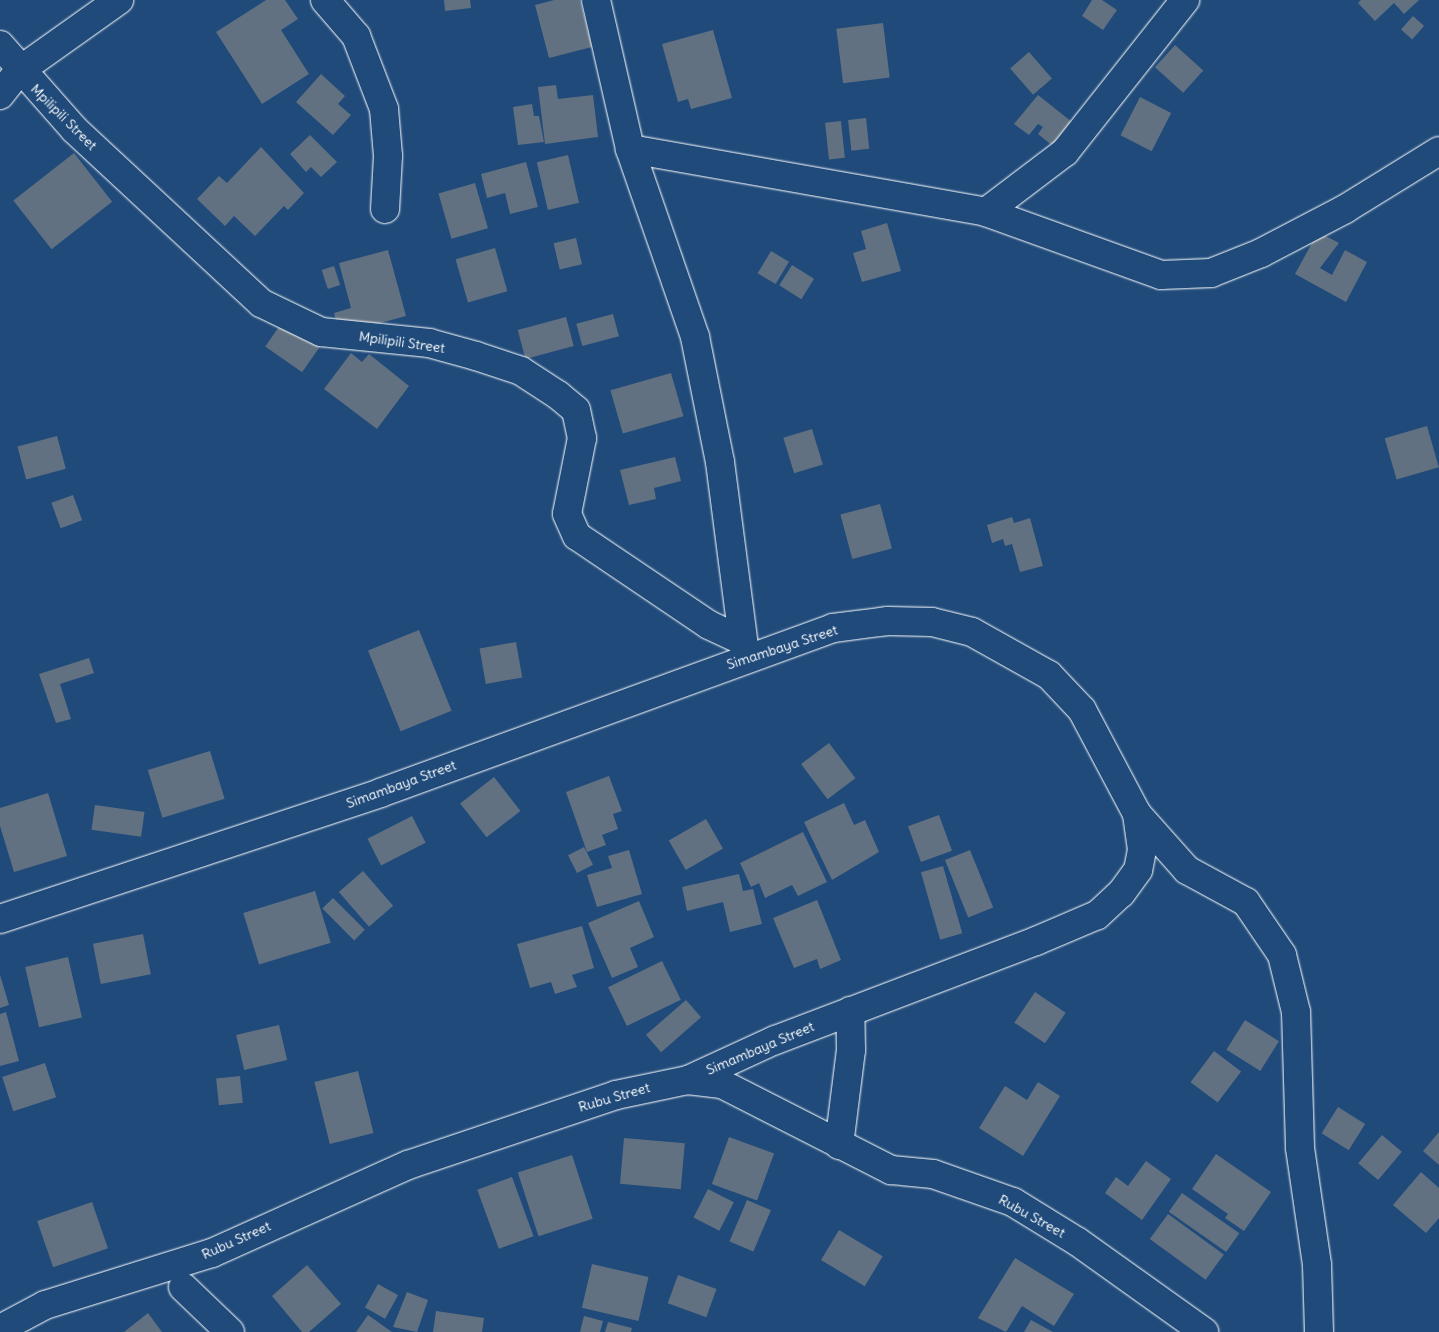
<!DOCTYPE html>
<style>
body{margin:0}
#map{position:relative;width:1439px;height:1332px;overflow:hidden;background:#1f4a7a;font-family:Delius,sans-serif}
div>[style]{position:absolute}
.building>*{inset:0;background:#617181;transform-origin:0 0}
.roads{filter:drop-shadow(0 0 1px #fff) drop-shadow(0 0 1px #fff)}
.street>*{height:28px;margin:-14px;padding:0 14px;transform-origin:14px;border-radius:14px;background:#1f4a7a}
span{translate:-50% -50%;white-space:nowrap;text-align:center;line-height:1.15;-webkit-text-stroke:4.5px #1f4a7a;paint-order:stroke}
.street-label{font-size:14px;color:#fff}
</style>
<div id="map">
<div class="building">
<div style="clip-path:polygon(266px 0,285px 0,298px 19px,281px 30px,309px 74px,262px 104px,216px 32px)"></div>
<div style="clip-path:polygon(444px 0,470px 0,471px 8px,445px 11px)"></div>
<div style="clip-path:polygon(554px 0,580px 0,592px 47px,549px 58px,535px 5px)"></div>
<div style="clip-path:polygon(1092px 0,1102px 0,1117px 10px,1103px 30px,1082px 16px)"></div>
<div style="clip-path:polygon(1361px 0,1419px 0,1404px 14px,1394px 3px,1375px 21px,1358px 3px)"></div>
<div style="left:1413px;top:16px;width:15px;height:18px;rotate:42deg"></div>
<div style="left:883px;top:23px;width:55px;height:47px;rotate:83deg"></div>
<div style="clip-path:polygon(713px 30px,732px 98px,691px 109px,688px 99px,678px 102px,662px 44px)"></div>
<div style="left:1175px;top:45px;width:38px;height:30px;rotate:42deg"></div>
<div style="left:1029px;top:52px;width:35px;height:25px;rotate:49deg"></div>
<div style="clip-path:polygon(321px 74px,345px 96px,338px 104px,351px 115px,333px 135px,296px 102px)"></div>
<div style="clip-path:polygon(556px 85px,558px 99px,593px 95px,598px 137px,545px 144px,538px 87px)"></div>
<div style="clip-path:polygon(1038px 95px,1072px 122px,1053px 146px,1038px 134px,1043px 127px,1038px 124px,1029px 135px,1014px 124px)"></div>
<div style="left:1140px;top:97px;width:35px;height:43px;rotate:27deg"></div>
<div style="clip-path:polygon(532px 104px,534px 116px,539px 116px,544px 142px,518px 145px,513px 107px)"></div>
<div style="left:866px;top:118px;width:31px;height:18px;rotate:84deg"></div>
<div style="left:841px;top:121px;width:37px;height:16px;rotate:84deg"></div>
<div style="clip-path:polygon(310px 135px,337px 162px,321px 177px,311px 167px,306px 172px,290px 154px)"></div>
<div style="clip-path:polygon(261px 147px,304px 193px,288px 210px,284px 206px,255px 236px,234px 216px,225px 226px,197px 199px,219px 176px,227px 183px)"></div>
<div style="left:74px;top:153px;width:62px;height:77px;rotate:52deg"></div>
<div style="left:568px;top:155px;width:49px;height:32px;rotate:77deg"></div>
<div style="clip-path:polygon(526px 162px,538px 207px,510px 214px,505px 193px,487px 198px,481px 174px)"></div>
<div style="left:475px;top:183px;width:47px;height:38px;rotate:74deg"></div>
<div style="clip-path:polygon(887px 223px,901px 271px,862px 282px,853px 253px,866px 249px,861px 231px)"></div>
<div style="clip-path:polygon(1318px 232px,1339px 243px,1320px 268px,1332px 275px,1345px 250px,1367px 262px,1346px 302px,1295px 274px)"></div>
<div style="left:576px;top:238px;width:27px;height:23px;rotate:77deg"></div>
<div style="left:495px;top:248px;width:45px;height:41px;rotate:74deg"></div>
<div style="clip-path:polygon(388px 250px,406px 316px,340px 334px,334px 313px,351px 308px,339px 263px)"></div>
<div style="left:771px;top:251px;width:21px;height:26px;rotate:31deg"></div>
<div style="left:792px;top:265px;width:26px;height:24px;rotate:32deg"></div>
<div style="left:334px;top:266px;width:20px;height:13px;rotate:72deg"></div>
<div style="left:613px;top:314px;width:23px;height:38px;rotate:75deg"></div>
<div style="left:566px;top:317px;width:30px;height:50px;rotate:75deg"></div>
<div style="left:283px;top:321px;width:45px;height:31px;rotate:35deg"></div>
<div style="clip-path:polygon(351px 353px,362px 362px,369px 354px,409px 386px,377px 429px,324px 389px)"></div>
<div style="left:671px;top:373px;width:45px;height:63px;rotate:74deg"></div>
<div style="left:1427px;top:426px;width:43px;height:44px;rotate:74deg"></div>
<div style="left:812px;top:429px;width:37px;height:30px;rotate:73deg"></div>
<div style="left:57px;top:436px;width:34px;height:41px;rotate:75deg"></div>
<div style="clip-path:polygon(675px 457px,681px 481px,654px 488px,656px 499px,629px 505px,620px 470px)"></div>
<div style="left:73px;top:495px;width:27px;height:23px;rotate:70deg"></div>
<div style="left:880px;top:504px;width:46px;height:41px;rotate:75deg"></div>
<div style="clip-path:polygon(1012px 517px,1014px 523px,1030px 518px,1043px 566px,1020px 572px,1012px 544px,1005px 546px,1003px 539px,992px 543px,987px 525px)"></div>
<div style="left:419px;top:630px;width:87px;height:55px;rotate:68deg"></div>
<div style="left:516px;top:642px;width:36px;height:37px;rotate:80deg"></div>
<div style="clip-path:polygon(89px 658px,94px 673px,60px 684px,71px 719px,56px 723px,39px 674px)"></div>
<div style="left:829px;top:743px;width:44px;height:35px;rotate:53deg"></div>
<div style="left:210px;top:751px;width:50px;height:65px;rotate:73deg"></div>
<div style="clip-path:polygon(609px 776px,622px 811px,613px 814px,618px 829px,602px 835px,606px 845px,587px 852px,566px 792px)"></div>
<div style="left:494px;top:777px;width:43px;height:43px;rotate:52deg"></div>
<div style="clip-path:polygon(48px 793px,67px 856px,14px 872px,0 826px,0 808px)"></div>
<div style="clip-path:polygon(844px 803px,854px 825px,865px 820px,879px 852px,832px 880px,804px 822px)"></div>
<div style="left:95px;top:805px;width:50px;height:25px;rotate:8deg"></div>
<div style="left:939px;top:815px;width:38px;height:33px;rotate:70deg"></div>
<div style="left:412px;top:816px;width:30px;height:50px;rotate:63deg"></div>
<div style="left:706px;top:819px;width:34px;height:43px;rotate:60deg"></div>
<div style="clip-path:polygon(803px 832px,827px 882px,798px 896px,792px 885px,765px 898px,759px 883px,751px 887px,740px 863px)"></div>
<div style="left:584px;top:847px;width:20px;height:18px;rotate:63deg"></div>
<div style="clip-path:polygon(629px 850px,642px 894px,597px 907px,587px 875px,612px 868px,608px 856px)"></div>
<div style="left:970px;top:850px;width:62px;height:27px;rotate:68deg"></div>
<div style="left:943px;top:866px;width:70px;height:23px;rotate:74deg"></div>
<div style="left:363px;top:871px;width:46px;height:32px;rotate:49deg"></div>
<div style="clip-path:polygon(739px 874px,743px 891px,753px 889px,762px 924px,730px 932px,723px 902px,687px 911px,682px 887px)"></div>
<div style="left:315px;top:891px;width:54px;height:75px;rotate:73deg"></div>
<div style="left:333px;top:898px;width:45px;height:15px;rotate:45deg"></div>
<div style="clip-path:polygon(817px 900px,841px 960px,820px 969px,817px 959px,794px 968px,773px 918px)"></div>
<div style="clip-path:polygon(639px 901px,654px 937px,630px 948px,638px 967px,612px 978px,588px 923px)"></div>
<div style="clip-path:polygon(582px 926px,594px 968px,572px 975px,577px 987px,555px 994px,551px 982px,530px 988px,517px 944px)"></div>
<div style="left:143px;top:934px;width:41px;height:51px;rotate:79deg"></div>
<div style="left:68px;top:957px;width:62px;height:44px;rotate:77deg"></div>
<div style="left:662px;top:961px;width:43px;height:60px;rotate:64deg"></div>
<div style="clip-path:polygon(0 975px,9px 1005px,0 1008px)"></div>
<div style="left:1035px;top:992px;width:37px;height:37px;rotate:34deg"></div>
<div style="left:686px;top:1000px;width:23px;height:53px;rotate:49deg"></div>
<div style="clip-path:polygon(6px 1012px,19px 1061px,0 1066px,0 1014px)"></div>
<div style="left:1245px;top:1020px;width:40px;height:35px;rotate:32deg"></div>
<div style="left:279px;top:1025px;width:36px;height:44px;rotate:77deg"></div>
<div style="left:1214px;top:1051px;width:34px;height:39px;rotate:37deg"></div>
<div style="left:45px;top:1063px;width:36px;height:45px;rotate:72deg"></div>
<div style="left:358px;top:1071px;width:64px;height:45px;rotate:76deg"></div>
<div style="left:240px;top:1076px;width:27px;height:24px;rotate:84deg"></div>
<div style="clip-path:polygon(1038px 1082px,1060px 1096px,1023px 1156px,979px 1128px,1005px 1086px,1027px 1100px)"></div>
<div style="left:1338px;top:1107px;width:32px;height:31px;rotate:32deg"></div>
<div style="clip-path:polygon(1439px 1132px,1439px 1165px,1423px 1151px)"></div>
<div style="left:1382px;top:1135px;width:26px;height:37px;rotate:40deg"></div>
<div style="left:729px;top:1137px;width:48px;height:50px;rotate:20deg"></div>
<div style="left:624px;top:1138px;width:61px;height:46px;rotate:5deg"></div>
<div style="clip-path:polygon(1216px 1154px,1271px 1192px,1244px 1231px,1225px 1218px,1228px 1214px,1192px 1189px)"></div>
<div style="left:572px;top:1155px;width:67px;height:57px;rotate:72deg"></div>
<div style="clip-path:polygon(1146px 1161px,1171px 1179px,1142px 1220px,1105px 1193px,1116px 1177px,1128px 1186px)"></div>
<div style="clip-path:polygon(1421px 1172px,1439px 1188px,1439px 1218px,1426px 1233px,1393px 1205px)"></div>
<div style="left:512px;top:1177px;width:63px;height:37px;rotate:70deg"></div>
<div style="left:708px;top:1189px;width:29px;height:32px;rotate:27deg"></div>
<div style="left:1182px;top:1193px;width:70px;height:23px;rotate:35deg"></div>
<div style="left:747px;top:1200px;width:26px;height:45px;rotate:23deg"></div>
<div style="left:92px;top:1202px;width:49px;height:58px;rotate:71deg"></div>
<div style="left:1168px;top:1214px;width:69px;height:31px;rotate:36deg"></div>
<div style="left:839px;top:1230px;width:51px;height:35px;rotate:31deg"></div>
<div style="clip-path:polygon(1015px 1258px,1074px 1294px,1054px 1326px,1022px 1306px,1006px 1332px,978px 1318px)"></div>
<div style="left:592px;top:1264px;width:58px;height:45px;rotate:13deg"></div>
<div style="clip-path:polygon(307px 1265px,341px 1304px,309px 1332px,302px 1332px,272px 1296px)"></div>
<div style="left:678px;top:1275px;width:41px;height:30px;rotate:20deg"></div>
<div style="left:378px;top:1284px;width:23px;height:27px;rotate:29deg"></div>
<div style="clip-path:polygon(407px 1292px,428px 1300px,417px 1332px,393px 1327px)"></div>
<div style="clip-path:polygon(436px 1311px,484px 1318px,482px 1332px,433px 1332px)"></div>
<div style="clip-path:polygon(148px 1313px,162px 1332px,124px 1332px)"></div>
<div style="clip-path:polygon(368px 1315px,392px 1332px,356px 1332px)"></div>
<div style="clip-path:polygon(584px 1316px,603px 1321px,600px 1332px,580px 1332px)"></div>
<div style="clip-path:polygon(1031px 1320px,1053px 1332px,1024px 1332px)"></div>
<div style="clip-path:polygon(608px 1322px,632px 1328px,631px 1332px,605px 1332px)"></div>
</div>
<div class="roads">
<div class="street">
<div style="left:325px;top:0;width:48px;rotate:49.3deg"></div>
<div style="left:356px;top:36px;width:78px;rotate:69deg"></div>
<div style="left:384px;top:109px;width:47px;rotate:85.1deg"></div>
<div style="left:388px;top:156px;width:53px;rotate:93.2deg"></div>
<div style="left:596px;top:0;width:153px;rotate:77.1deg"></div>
<div style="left:630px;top:149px;width:199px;rotate:70.9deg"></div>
<div style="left:695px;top:337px;width:127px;rotate:78.7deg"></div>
<div style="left:720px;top:462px;width:194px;rotate:82.6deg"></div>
<div style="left:0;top:45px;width:113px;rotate:48.6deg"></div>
<div style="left:75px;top:130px;width:254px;rotate:42.9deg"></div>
<div style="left:261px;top:303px;width:67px;rotate:25.8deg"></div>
<div style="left:321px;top:332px;width:109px;rotate:5.8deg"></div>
<div style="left:429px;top:343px;width:49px;rotate:15.5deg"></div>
<div style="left:476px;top:356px;width:47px;rotate:18.4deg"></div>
<div style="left:521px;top:371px;width:44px;rotate:33deg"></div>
<div style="left:558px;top:395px;width:23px;rotate:40deg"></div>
<div style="left:576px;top:410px;width:29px;rotate:78deg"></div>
<div style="left:582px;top:438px;width:77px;rotate:101.2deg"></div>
<div style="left:567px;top:514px;width:24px;rotate:66deg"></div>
<div style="left:577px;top:536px;width:159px;rotate:34deg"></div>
<div style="left:709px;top:625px;width:35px;rotate:25deg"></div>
<div style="left:0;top:95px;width:31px;rotate:-52deg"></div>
<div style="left:19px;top:71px;width:123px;rotate:-35.4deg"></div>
<div style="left:630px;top:149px;width:362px;rotate:10deg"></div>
<div style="left:986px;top:212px;width:186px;rotate:19.8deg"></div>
<div style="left:1161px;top:275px;width:50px;rotate:-2.3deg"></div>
<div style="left:1211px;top:273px;width:54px;rotate:-21.8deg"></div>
<div style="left:1261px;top:253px;width:95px;rotate:-27.6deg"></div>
<div style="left:1345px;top:209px;width:110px;rotate:-31.7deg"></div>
<div style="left:986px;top:212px;width:99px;rotate:-37.2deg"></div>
<div style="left:1065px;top:152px;width:194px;rotate:-51.7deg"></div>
<div style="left:1138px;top:815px;width:74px;rotate:48.3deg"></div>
<div style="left:1187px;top:870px;width:67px;rotate:28.5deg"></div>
<div style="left:1246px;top:902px;width:64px;rotate:55.8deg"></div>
<div style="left:1282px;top:955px;width:59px;rotate:76.2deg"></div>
<div style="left:1296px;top:1012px;width:136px;rotate:88.3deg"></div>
<div style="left:1300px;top:1148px;width:118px;rotate:81.7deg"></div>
<div style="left:1317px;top:1265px;width:67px;rotate:88.3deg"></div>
<div style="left:0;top:919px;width:400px;rotate:-18.3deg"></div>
<div style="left:380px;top:793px;width:482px;rotate:-20deg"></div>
<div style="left:833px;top:628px;width:55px;rotate:-7.3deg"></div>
<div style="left:888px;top:621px;width:44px;rotate:1.3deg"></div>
<div style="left:932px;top:622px;width:41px;rotate:14deg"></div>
<div style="left:972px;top:632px;width:88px;rotate:29.2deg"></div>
<div style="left:1049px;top:675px;width:48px;rotate:46.7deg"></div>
<div style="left:1082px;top:710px;width:118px;rotate:62.1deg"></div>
<div style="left:1137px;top:814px;width:36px;rotate:82deg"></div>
<div style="left:1142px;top:850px;width:20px;rotate:101deg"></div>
<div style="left:1138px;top:870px;width:29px;rotate:126deg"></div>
<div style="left:1121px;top:893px;width:33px;rotate:137deg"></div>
<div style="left:1097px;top:915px;width:66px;rotate:156.9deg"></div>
<div style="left:1036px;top:941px;width:279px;rotate:159.2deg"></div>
<div style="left:775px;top:1040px;width:96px;rotate:155.3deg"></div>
<div style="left:839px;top:1145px;width:96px;rotate:-82.8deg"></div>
<div style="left:851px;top:1050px;width:39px;rotate:-91deg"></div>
<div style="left:183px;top:1287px;width:65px;rotate:43.8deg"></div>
<div style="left:0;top:1329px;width:51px;rotate:-28.1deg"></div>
<div style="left:45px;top:1305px;width:175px;rotate:-17.3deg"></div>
<div style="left:212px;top:1253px;width:215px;rotate:-24.2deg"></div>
<div style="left:408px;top:1165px;width:219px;rotate:-18.6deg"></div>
<div style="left:616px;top:1095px;width:74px;rotate:-11.8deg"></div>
<div style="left:688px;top:1080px;width:34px;rotate:7deg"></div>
<div style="left:722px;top:1084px;width:190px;rotate:27deg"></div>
<div style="left:891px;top:1170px;width:42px;rotate:5.4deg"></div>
<div style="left:933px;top:1174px;width:85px;rotate:19.3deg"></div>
<div style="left:1013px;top:1202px;width:76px;rotate:31.6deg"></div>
<div style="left:1078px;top:1242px;width:155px;rotate:35.5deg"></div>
</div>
</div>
<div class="street-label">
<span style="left:64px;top:117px;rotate:45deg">Mpilipili Street</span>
<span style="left:402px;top:342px;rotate:8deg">Mpilipili Street</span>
<span style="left:782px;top:647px;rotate:-18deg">Simambaya Street</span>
<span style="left:401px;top:784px;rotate:-20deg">Simambaya Street</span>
<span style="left:760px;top:1048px;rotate:-23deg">Simambaya Street</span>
<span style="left:614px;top:1097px;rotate:-16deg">Rubu Street</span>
<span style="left:1032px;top:1216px;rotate:29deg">Rubu Street</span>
<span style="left:236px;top:1240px;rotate:-24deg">Rubu Street</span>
</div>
</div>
